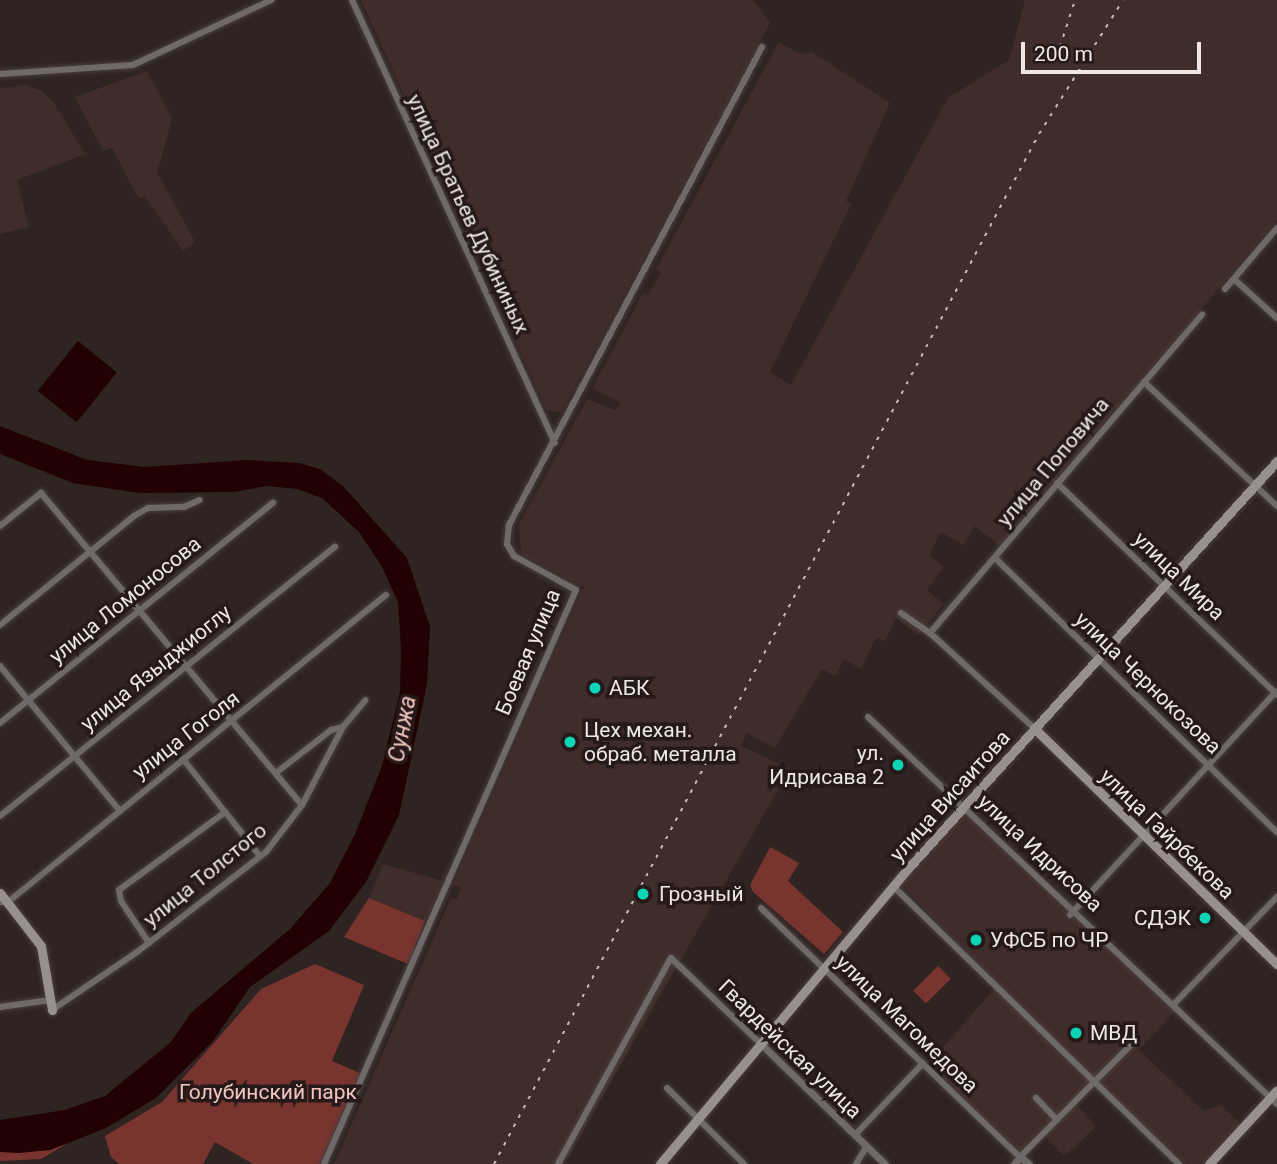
<!DOCTYPE html>
<meta charset="utf-8">
<style>
body{margin:0}
#map{position:relative;width:1277px;height:1164px;overflow:hidden;background:#2f2422;font-family:Roboto,sans-serif}
div>[style]{position:absolute}
.built>*{inset:0;background:#3f2d2b}
.green>*{inset:0;background:#79342f;transform-origin:0 0}
.water>*{inset:0;background:#210102;transform-origin:0 0}
.roads{filter:drop-shadow(0 0 2px #4a3f3d) drop-shadow(0 0 2px #4a3f3d)}
.minor>*{height:6px;margin:-3px;padding:0 3px;transform-origin:3px;border-radius:3px;background:#706969}
.tertiary>*{height:7px;margin:-3.5px;padding:0 3.5px;transform-origin:3.5px;border-radius:3.5px;background:#706969}
.secondary>*{height:9px;margin:-4.5px;padding:0 4.5px;transform-origin:4.5px;border-radius:4.5px;background:#998f8e}
.rail>*{height:2px;margin-top:-1px;transform-origin:0;background:repeating-linear-gradient(90deg,#c2b9b8 0 3.5px,transparent 0 10.5px)}
.dots>*{width:19px;height:19px;translate:-50% -50%;box-sizing:border-box;border:4px solid #251a19;border-radius:50%}
span{translate:-50% -50%;white-space:nowrap;text-align:center;line-height:1.15;-webkit-text-stroke:7px #251a19;paint-order:stroke}
.street-label{font-size:21px;color:#efe7e6}
.poi-label{font-size:21px;color:#efe7e6}
.left{translate:0 -50%;text-align:left}
.right{translate:-100% -50%;text-align:right}
.park-label{font-size:21px;color:#f2c5c0}
.water-label{font-size:23px;color:#f1c5bf;font-style:italic}
.scale{position:absolute;left:1021px;top:42px;width:180px;height:32px;box-sizing:border-box;border:4px solid #efe7e6;border-top:0;padding-left:9px;font-size:21px;line-height:24px;white-space:nowrap;color:#efe7e6;-webkit-text-stroke:5px #251a19;paint-order:stroke}
</style>
<div id="map">
<div class="built">
<div style="clip-path:polygon(361px 0,753px 0,770px 23px,561px 412px,547px 410px)"></div>
<div style="clip-path:polygon(1025px 0,1277px 0,1277px 220px,1000px 546px,975px 526px,963px 545px,941px 532px,929px 555px,944px 567px,927px 590px,944px 604px,918px 635px,896px 618px,885px 641px,876px 638px,861px 669px,844px 659px,835px 676px,822px 669px,775px 748px,747px 733px,741px 746px,790px 769px,564px 1164px,334px 1164px,451px 898px,457px 899px,461px 887px,453px 885px,584px 587px,521px 554px,519px 524px,587px 399px,615px 410px,618px 406px,620px 402px,592px 388px,643px 293px,648px 295px,661px 273px,656px 269px,779px 42px,801px 54px,812px 52px,890px 103px,846px 201px,851px 204px,770px 372px,791px 385px,948px 98px,1009px 60px)"></div>
<div style="clip-path:polygon(147px 71px,172px 119px,157px 172px,195px 242px,183px 251px,145px 196px,139px 199px,112px 148px,103px 151px,75px 97px)"></div>
<div style="clip-path:polygon(26px 85px,42px 91px,54px 103px,85px 154px,17px 180px,29px 227px,0 234px,0 88px)"></div>
<div style="clip-path:polygon(962px 802px,1179px 1007px,1139px 1050px,1204px 1111px,1221px 1105px,1242px 1125px,1203px 1164px,1174px 1164px,1094px 1086px,1076px 1104px,1096px 1126px,1065px 1156px,1044px 1136px,1022px 1158px,929px 1063px,997px 986px,896px 878px)"></div>
<div style="clip-path:polygon(383px 864px,443px 881px,425px 921px,369px 898px)"></div>
</div>
<div class="green">
<div style="clip-path:polygon(770px 847px,799px 863px,788px 881px,843px 932px,824px 954px,753px 892px,750px 885px)"></div>
<div style="clip-path:polygon(369px 898px,425px 921px,408px 964px,344px 937px)"></div>
<div style="clip-path:polygon(315px 964px,364px 985px,332px 1061px,360px 1073px,320px 1164px,253px 1164px,215px 1142px,203px 1164px,119px 1164px,111px 1157px,105px 1136px,162px 1102px,261px 989px)"></div>
<div style="left:938px;top:966px;width:18px;height:35px;rotate:45deg"></div>
<div style="clip-path:polygon(68px 1143px,41px 1159px,0 1161px,0 1152px,50px 1150px)"></div>
</div>
<div class="water">
<div style="left:78px;top:341px;width:50px;height:64px;rotate:39deg"></div>
<div style="clip-path:polygon(0 426px,87px 460px,145px 467px,247px 460px,299px 463px,320px 469px,343px 486px,407px 558px,430px 627px,427px 684px,399px 815px,366px 882px,329px 931px,250px 987px,213px 1041px,156px 1098px,106px 1128px,50px 1150px,19px 1153px,0 1152px,0 1120px,65px 1110px,105px 1096px,171px 1042px,191px 1013px,290px 929px,330px 883px,355px 834px,382px 766px,400px 692px,401px 649px,398px 602px,381px 565px,359px 532px,322px 498px,297px 489px,267px 486px,234px 492px,139px 493px,73px 483px,0 454px)"></div>
</div>
<div class="roads">
<div class="minor">
<div style="left:352px;top:0;width:487px;rotate:65.4deg"></div>
<div style="left:0;top:74px;width:133px;rotate:-3.9deg"></div>
<div style="left:133px;top:65px;width:153px;rotate:-25.2deg"></div>
<div style="left:1234px;top:279px;width:58px;rotate:42.2deg"></div>
<div style="left:1225px;top:289px;width:80px;rotate:-49.6deg"></div>
<div style="left:1144px;top:382px;width:182px;rotate:43deg"></div>
<div style="left:1057px;top:483px;width:306px;rotate:43.9deg"></div>
<div style="left:0;top:526px;width:53px;rotate:-38.8deg"></div>
<div style="left:41px;top:493px;width:407px;rotate:50.1deg"></div>
<div style="left:995px;top:558px;width:393px;rotate:44.2deg"></div>
<div style="left:901px;top:613px;width:35px;rotate:35deg"></div>
<div style="left:930px;top:633px;width:141px;rotate:42.4deg"></div>
<div style="left:0;top:625px;width:173px;rotate:-39.1deg"></div>
<div style="left:134px;top:516px;width:16px;rotate:-30deg"></div>
<div style="left:148px;top:508px;width:36px;rotate:-2deg"></div>
<div style="left:184px;top:507px;width:17px;rotate:-24deg"></div>
<div style="left:930px;top:633px;width:419px;rotate:-49.5deg"></div>
<div style="left:0;top:666px;width:187px;rotate:50.4deg"></div>
<div style="left:868px;top:717px;width:563px;rotate:43.42deg"></div>
<div style="left:0;top:723px;width:351px;rotate:-38.9deg"></div>
<div style="left:183px;top:759px;width:124px;rotate:51.6deg"></div>
<div style="left:276px;top:773px;width:70px;rotate:-38deg"></div>
<div style="left:331px;top:730px;width:12px;rotate:-14deg"></div>
<div style="left:0;top:816px;width:430px;rotate:-38.8deg"></div>
<div style="left:893px;top:886px;width:399px;rotate:44.2deg"></div>
<div style="left:0;top:902px;width:8px"></div>
<div style="left:8px;top:902px;width:487px;rotate:-39.1deg"></div>
<div style="left:761px;top:908px;width:359px;rotate:43.9deg"></div>
<div style="left:1020px;top:1157px;width:159px;rotate:-45.3deg"></div>
<div style="left:1070px;top:915px;width:304px;rotate:-47.3deg"></div>
<div style="left:149px;top:943px;width:50px;rotate:-123.7deg"></div>
<div style="left:121px;top:901px;width:11px;rotate:-100deg"></div>
<div style="left:119px;top:890px;width:132px;rotate:-36.3deg"></div>
<div style="left:1174px;top:1004px;width:149px;rotate:-46.1deg"></div>
<div style="left:0;top:1007px;width:51px;rotate:-7.8deg"></div>
<div style="left:52px;top:1010px;width:103px;rotate:-34.3deg"></div>
<div style="left:137px;top:952px;width:163px;rotate:-37.8deg"></div>
<div style="left:266px;top:852px;width:59px;rotate:-52.5deg"></div>
<div style="left:302px;top:805px;width:88px;rotate:-62.3deg"></div>
<div style="left:343px;top:727px;width:35px;rotate:-50deg"></div>
<div style="left:667px;top:1088px;width:108px;rotate:44.6deg"></div>
<div style="left:1036px;top:1098px;width:30px;rotate:46deg"></div>
<div style="left:855px;top:1135px;width:99px;rotate:-46.6deg"></div>
<div style="left:324px;top:1164px;width:627px;rotate:-66.3deg"></div>
<div style="left:576px;top:590px;width:71px;rotate:-151.3deg"></div>
<div style="left:514px;top:556px;width:14px;rotate:-120deg"></div>
<div style="left:507px;top:544px;width:19px;rotate:-84deg"></div>
<div style="left:509px;top:525px;width:541px;rotate:-62.11deg"></div>
<div style="left:558px;top:1164px;width:235px;rotate:-61.3deg"></div>
<div style="left:671px;top:958px;width:123px;rotate:43.7deg"></div>
<div style="left:856px;top:1164px;width:21px;rotate:-59deg"></div>
</div>
<div class="tertiary">
<div style="left:760px;top:1043px;width:174px;rotate:44.1deg"></div>
<div style="left:1014px;top:1164px;width:9px;rotate:-49deg"></div>
<div style="left:1020px;top:1157px;width:11px;rotate:38deg"></div>
</div>
<div class="secondary">
<div style="left:1034px;top:728px;width:339px;rotate:44.2deg"></div>
<div style="left:0;top:893px;width:67px;rotate:52.3deg"></div>
<div style="left:41px;top:946px;width:65px;rotate:80.2deg"></div>
<div style="left:660px;top:1164px;width:392px;rotate:-50deg"></div>
<div style="left:912px;top:864px;width:544px;rotate:-47.83deg"></div>
<div style="left:1209px;top:1164px;width:100px;rotate:-47.4deg"></div>
</div>
</div>
<div class="rail">
<div style="left:1060px;top:47px;width:49px;rotate:-72.3deg"></div>
<div style="left:494px;top:1164px;width:1165px;rotate:-62.12deg"></div>
<div style="left:1039px;top:134px;width:158px;rotate:-57.9deg"></div>
</div>
<div class="dots">
<div style="left:595px;top:688px;background:#0cd5b5"></div>
<div style="left:570px;top:742px;background:#0cd5b5"></div>
<div style="left:898px;top:765px;background:#0cd5b5"></div>
<div style="left:643px;top:894px;background:#0cd5b5"></div>
<div style="left:1205px;top:918px;background:#0cd5b5"></div>
<div style="left:976px;top:940px;background:#0cd5b5"></div>
<div style="left:1076px;top:1033px;background:#0cd5b5"></div>
</div>
<div class="street-label">
<span style="left:468px;top:214px;rotate:65deg">улица Братьев Дубининых</span>
<span style="left:1053px;top:462px;rotate:-50deg">улица Поповича</span>
<span style="left:1179px;top:576px;rotate:44deg">улица Мира</span>
<span style="left:125px;top:600px;rotate:-39deg">улица Ломоносова</span>
<span style="left:528px;top:652px;rotate:-67deg">Боевая улица</span>
<span style="left:156px;top:668px;rotate:-39deg">улица Языджиоглу</span>
<span style="left:1148px;top:683px;rotate:44deg">улица Чернокозова</span>
<span style="left:186px;top:735px;rotate:-38deg">улица Гоголя</span>
<span style="left:950px;top:796px;rotate:-48deg">улица Висаитова</span>
<span style="left:1167px;top:834px;rotate:44deg">улица Гайрбекова</span>
<span style="left:1040px;top:853px;rotate:43deg">улица Идрисова</span>
<span style="left:205px;top:875px;rotate:-39deg">улица Толстого</span>
<span style="left:907px;top:1024px;rotate:44deg">улица Магомедова</span>
<span style="left:790px;top:1049px;rotate:44deg">Гвардейская улица</span>
</div>
<div class="poi-label">
<span class="left" style="left:609px;top:688px">АБК</span>
<span class="left" style="left:584px;top:742px">Цех механ.<br>обраб. металла</span>
<span class="right" style="left:884px;top:765px">ул.<br>Идрисава 2</span>
<span class="left" style="left:659px;top:894px">Грозный</span>
<span class="right" style="left:1191px;top:918px">СДЭК</span>
<span class="left" style="left:990px;top:940px">УФСБ по ЧР</span>
<span class="left" style="left:1090px;top:1033px">МВД</span>
</div>
<div class="park-label">
<span style="left:268px;top:1092px">Голубинский парк</span>
</div>
<div class="water-label">
<span style="left:403px;top:729px;rotate:-79deg">Сунжа</span>
</div>
<div class="scale">200 m</div>
</div>
